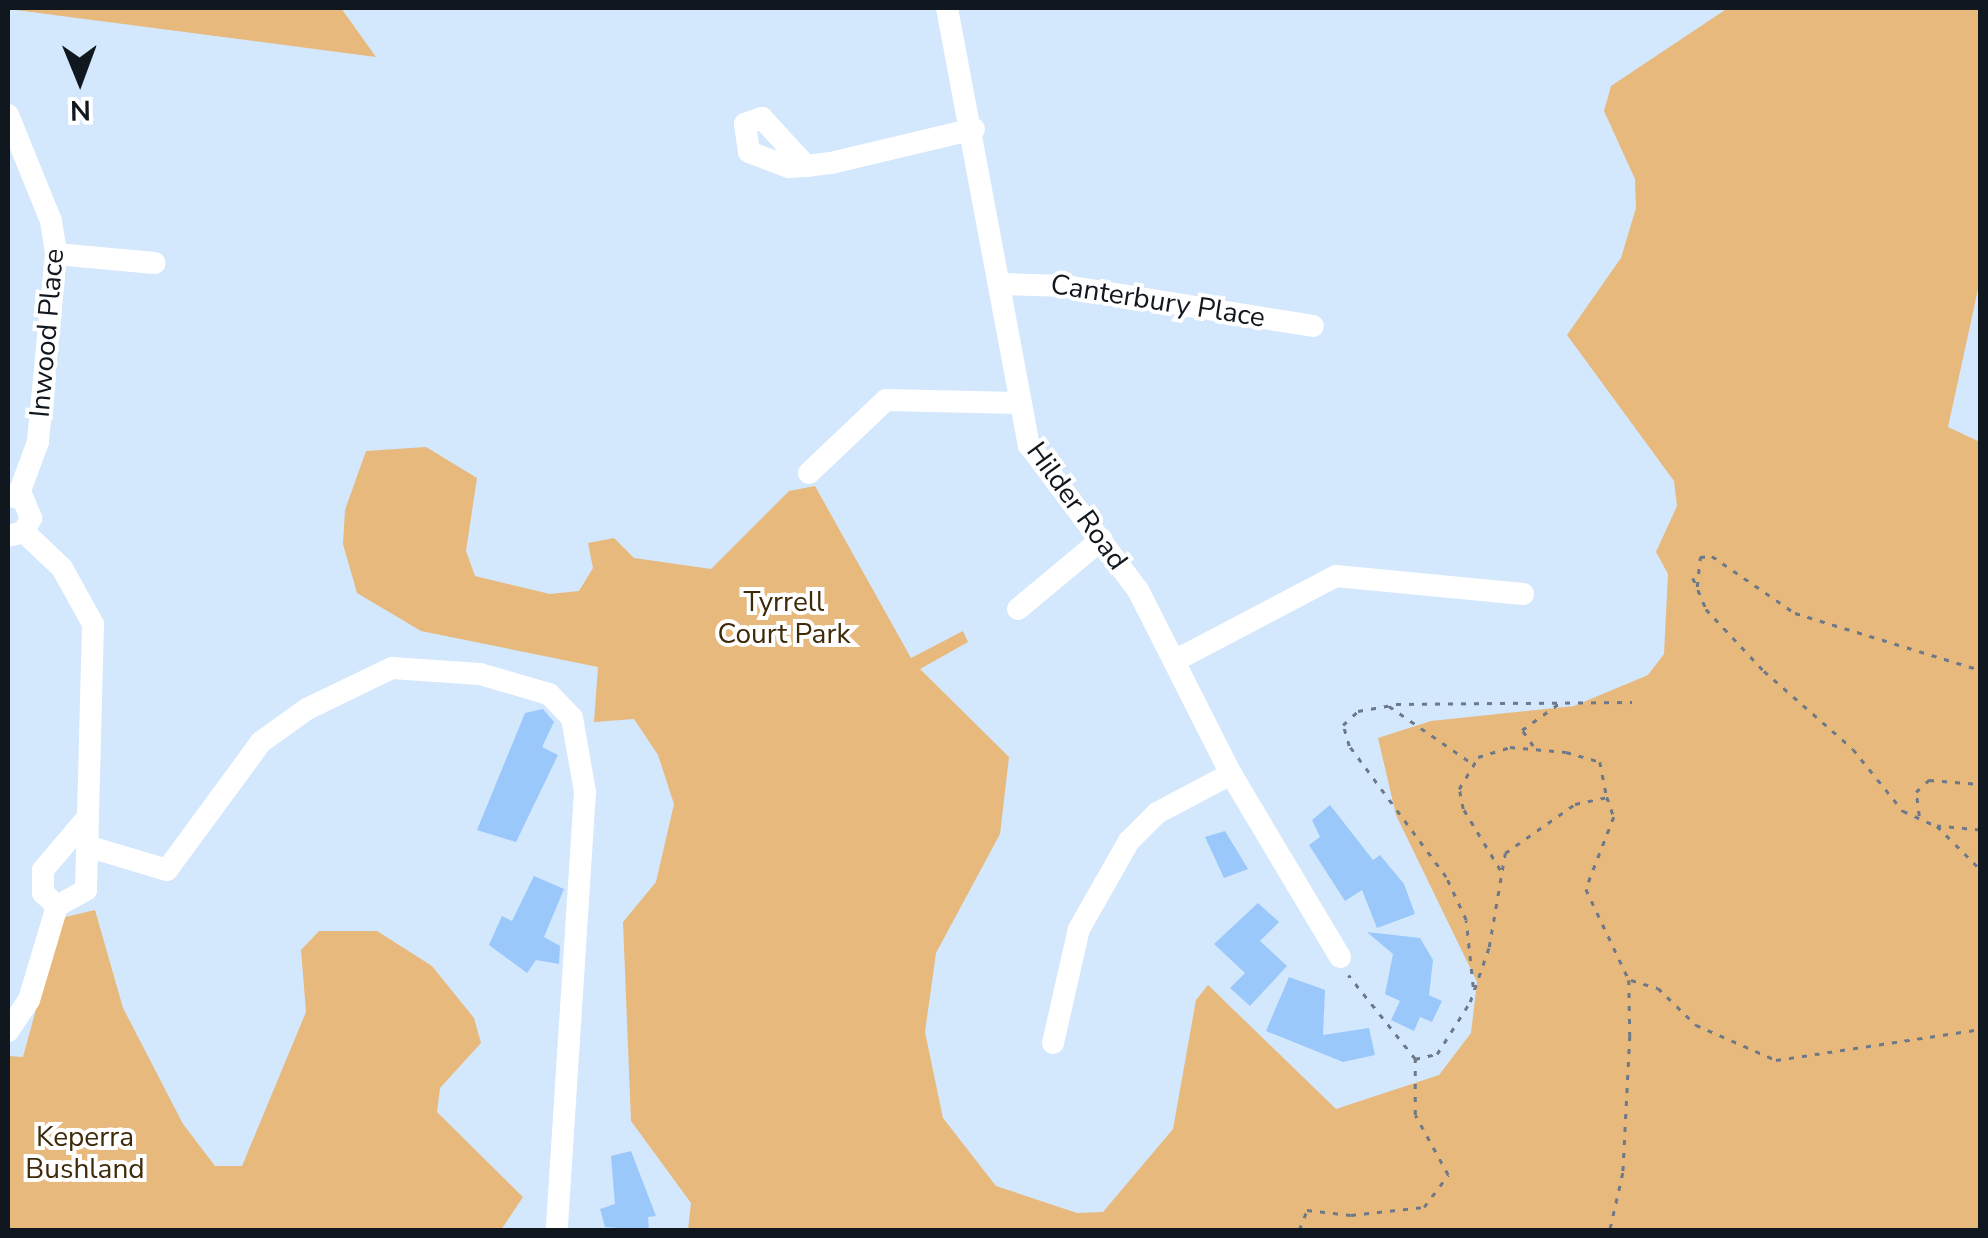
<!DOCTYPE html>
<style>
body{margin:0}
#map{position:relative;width:1988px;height:1238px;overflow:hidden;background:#d3e7fd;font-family:"Nunito Sans",sans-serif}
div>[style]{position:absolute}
.green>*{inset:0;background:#e7b97d}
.building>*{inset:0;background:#9bc8fa}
.path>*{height:2.5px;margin-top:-1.25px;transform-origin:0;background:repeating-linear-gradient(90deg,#6d7988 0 5px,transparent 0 13px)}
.minor>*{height:22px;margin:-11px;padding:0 11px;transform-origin:11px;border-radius:11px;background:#fff}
span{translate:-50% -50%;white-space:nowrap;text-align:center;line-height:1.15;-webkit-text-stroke:8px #fff;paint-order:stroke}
.street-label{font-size:28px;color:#11171f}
.park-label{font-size:28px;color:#3f2a0a}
.frame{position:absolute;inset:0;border:10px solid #11171f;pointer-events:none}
.north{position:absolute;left:30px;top:30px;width:100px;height:100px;-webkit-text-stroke:8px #fff;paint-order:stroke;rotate:179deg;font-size:28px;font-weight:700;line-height:40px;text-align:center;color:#11171f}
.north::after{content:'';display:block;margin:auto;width:35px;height:45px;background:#11171f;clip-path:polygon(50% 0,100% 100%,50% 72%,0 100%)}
</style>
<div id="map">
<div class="green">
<div style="clip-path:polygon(341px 8px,376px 57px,8px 9px,8px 8px)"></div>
<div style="clip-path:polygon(1728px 8px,1980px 8px,1980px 280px,1948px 427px,1980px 442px,1980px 1230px,688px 1230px,691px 1203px,631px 1121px,623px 922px,656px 882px,674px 804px,658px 755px,634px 719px,594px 722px,598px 667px,421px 631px,357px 593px,343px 544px,345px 510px,366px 451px,426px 447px,477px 478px,466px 551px,475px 576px,550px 594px,579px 591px,593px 568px,588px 543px,614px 538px,634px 558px,711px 569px,789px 491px,815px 486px,911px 658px,963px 631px,968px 642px,920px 669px,1009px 757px,1000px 834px,936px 953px,925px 1032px,943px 1118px,996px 1186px,1077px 1213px,1103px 1212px,1173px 1129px,1196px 1000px,1208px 985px,1336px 1109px,1439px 1075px,1471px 1033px,1477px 982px,1396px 815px,1378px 738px,1431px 721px,1574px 706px,1648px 675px,1664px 654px,1668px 574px,1656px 552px,1677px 506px,1674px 481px,1567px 335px,1621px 258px,1636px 208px,1635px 179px,1604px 111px,1611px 86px)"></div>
<div style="clip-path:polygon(95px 910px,123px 1008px,183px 1124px,215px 1166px,242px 1166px,306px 1012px,301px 950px,319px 931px,377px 931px,432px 966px,474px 1018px,481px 1043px,440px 1088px,437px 1112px,523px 1197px,501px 1230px,8px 1230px,8px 1056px,23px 1057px,61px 918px)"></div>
</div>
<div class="building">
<div style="clip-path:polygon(543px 709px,554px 722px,542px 747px,558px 755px,516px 842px,477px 830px,525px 713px)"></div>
<div style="clip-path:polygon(1330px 805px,1373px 860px,1380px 855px,1404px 884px,1415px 914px,1377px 928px,1362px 890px,1345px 901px,1309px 845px,1320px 837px,1312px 820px)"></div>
<div style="clip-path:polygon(1225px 831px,1248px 869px,1224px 878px,1205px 837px)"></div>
<div style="clip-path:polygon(534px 876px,564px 889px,544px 937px,560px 946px,559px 964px,536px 960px,527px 973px,489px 945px,502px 916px,512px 921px)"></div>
<div style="clip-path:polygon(1258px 903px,1279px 922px,1260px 941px,1287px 966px,1250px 1006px,1230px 988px,1245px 973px,1214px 944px)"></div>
<div style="clip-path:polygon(1367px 932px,1420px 938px,1433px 960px,1429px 995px,1442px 1001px,1432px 1022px,1420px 1017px,1414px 1031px,1391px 1020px,1400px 1001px,1385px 994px,1393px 954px)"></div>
<div style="clip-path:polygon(1289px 977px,1325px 990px,1323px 1035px,1369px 1028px,1375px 1055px,1343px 1062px,1266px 1031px)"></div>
<div style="clip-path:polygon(631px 1151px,656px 1216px,648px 1217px,649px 1230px,605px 1227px,600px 1209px,615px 1204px,611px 1156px)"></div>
</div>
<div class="path">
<div style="left:1693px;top:578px;width:34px;rotate:67deg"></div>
<div style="left:1706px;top:609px;width:85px;rotate:46.9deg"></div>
<div style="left:1764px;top:671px;width:118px;rotate:41.2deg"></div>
<div style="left:1853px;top:749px;width:80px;rotate:51.1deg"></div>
<div style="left:1903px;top:811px;width:37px;rotate:24deg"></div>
<div style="left:1697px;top:587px;width:30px;rotate:-84deg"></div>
<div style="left:1700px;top:557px;width:12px;rotate:-5deg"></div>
<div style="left:1712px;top:556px;width:101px;rotate:34.5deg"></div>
<div style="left:1795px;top:613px;width:194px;rotate:17.1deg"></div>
<div style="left:1389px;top:706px;width:102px;rotate:34.6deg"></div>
<div style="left:1533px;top:746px;width:19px;rotate:-125deg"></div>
<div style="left:1522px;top:730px;width:48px;rotate:-35.7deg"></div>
<div style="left:1919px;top:816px;width:24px;rotate:-97deg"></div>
<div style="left:1916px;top:792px;width:18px;rotate:-43deg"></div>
<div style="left:1929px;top:780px;width:51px;rotate:4.5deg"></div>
<div style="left:1980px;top:830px;width:43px;rotate:-174.7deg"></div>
<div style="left:1937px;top:826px;width:61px;rotate:45deg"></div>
<div style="left:1500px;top:870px;width:71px;rotate:-121.2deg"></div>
<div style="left:1463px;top:809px;width:20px;rotate:-101deg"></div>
<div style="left:1459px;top:789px;width:37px;rotate:-59deg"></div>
<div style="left:1478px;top:757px;width:34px;rotate:-17deg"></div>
<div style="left:1510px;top:747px;width:56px;rotate:5.1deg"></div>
<div style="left:1566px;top:752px;width:35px;rotate:16deg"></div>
<div style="left:1600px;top:762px;width:33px;rotate:79deg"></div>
<div style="left:1631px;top:980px;width:28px;rotate:17deg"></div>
<div style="left:1658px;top:988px;width:53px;rotate:44.2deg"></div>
<div style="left:1696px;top:1025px;width:87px;rotate:23.6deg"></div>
<div style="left:1776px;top:1060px;width:206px;rotate:-8.6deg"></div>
<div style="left:1473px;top:987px;width:67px;rotate:-96deg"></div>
<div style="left:1466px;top:920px;width:47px;rotate:-114.9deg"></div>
<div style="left:1446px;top:877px;width:163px;rotate:-126.5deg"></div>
<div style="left:1349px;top:746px;width:22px;rotate:-106deg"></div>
<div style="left:1343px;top:725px;width:21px;rotate:-43deg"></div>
<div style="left:1358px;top:711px;width:39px;rotate:-10deg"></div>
<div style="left:1396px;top:704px;width:236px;rotate:-0.5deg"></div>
<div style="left:1415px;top:1059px;width:23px;rotate:-13deg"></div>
<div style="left:1437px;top:1054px;width:62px;rotate:-57.6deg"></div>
<div style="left:1470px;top:1002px;width:58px;rotate:-70.9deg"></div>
<div style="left:1489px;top:947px;width:95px;rotate:-80.3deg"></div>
<div style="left:1505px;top:853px;width:85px;rotate:-35deg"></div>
<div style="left:1575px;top:804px;width:33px;rotate:-12deg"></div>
<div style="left:1607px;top:797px;width:21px;rotate:71deg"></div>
<div style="left:1614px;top:817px;width:77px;rotate:111.3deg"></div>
<div style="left:1586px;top:889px;width:101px;rotate:64.7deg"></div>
<div style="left:1629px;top:980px;width:56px;rotate:89deg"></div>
<div style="left:1630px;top:1036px;width:137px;rotate:92.9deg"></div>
<div style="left:1623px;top:1173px;width:58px;rotate:102.8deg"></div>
<div style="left:1299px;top:1230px;width:22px;rotate:-68deg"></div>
<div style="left:1307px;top:1210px;width:44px;rotate:6.5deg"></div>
<div style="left:1351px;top:1215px;width:73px;rotate:-6.3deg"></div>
<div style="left:1424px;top:1207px;width:40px;rotate:-53deg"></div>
<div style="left:1448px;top:1175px;width:68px;rotate:-118.8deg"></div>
<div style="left:1415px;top:1115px;width:56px;rotate:-90deg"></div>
<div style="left:1415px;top:1059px;width:107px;rotate:-128.6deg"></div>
</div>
<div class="minor">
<div style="left:947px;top:8px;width:445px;rotate:79.4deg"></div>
<div style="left:1029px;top:445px;width:181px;rotate:53.1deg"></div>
<div style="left:1138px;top:590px;width:206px;rotate:63.2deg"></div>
<div style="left:1231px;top:774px;width:213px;rotate:59.2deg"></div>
<div style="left:8px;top:115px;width:114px;rotate:67.9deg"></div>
<div style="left:51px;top:221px;width:33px;rotate:81deg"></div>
<div style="left:56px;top:254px;width:189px;rotate:95.5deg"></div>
<div style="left:38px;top:442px;width:58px;rotate:110.3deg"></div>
<div style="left:806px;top:166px;width:65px;rotate:-132.5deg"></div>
<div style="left:762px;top:118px;width:18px;rotate:161deg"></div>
<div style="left:745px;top:124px;width:28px;rotate:82deg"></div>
<div style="left:749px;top:152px;width:43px;rotate:20.6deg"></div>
<div style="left:789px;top:167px;width:17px;rotate:-3deg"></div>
<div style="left:806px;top:166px;width:25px;rotate:-7deg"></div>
<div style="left:831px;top:163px;width:147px;rotate:-13.4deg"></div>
<div style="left:56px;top:254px;width:99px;rotate:5.2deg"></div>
<div style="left:1002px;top:284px;width:64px;rotate:1.8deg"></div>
<div style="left:1066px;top:286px;width:250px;rotate:9.2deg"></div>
<div style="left:809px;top:473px;width:106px;rotate:-43.5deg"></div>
<div style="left:886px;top:400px;width:132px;rotate:1.3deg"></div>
<div style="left:8px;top:495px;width:16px;rotate:15deg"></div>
<div style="left:23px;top:499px;width:21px;rotate:67deg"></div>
<div style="left:31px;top:518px;width:16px;rotate:117deg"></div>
<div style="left:24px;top:532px;width:16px;rotate:166deg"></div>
<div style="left:24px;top:532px;width:52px;rotate:43.5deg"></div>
<div style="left:62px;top:568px;width:64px;rotate:61deg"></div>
<div style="left:93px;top:624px;width:193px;rotate:91.5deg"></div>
<div style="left:1018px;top:609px;width:109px;rotate:-39.8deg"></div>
<div style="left:1178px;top:659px;width:178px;rotate:-27.7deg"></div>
<div style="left:1336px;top:576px;width:188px;rotate:5.5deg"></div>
<div style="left:88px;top:817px;width:73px;rotate:91.6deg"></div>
<div style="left:86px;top:890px;width:33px;rotate:151deg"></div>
<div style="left:57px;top:906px;width:19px;rotate:-137deg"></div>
<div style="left:43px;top:893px;width:23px;rotate:-90deg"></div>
<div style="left:43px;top:870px;width:70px;rotate:-49.7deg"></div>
<div style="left:90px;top:847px;width:80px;rotate:16.6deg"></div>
<div style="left:167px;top:870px;width:159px;rotate:-53.7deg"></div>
<div style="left:261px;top:742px;width:57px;rotate:-35.7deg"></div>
<div style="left:307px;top:709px;width:94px;rotate:-25.8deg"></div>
<div style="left:392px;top:668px;width:88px;rotate:3.9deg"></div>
<div style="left:480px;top:674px;width:72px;rotate:16.2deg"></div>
<div style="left:549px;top:694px;width:33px;rotate:46deg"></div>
<div style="left:572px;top:718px;width:75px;rotate:80deg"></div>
<div style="left:585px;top:792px;width:439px;rotate:93.7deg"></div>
<div style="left:8px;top:1031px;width:37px;rotate:-56deg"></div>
<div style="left:29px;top:1000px;width:98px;rotate:-73.4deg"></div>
<div style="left:1053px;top:1043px;width:117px;rotate:-77.2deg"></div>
<div style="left:1079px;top:929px;width:101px;rotate:-60.4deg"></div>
<div style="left:1129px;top:841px;width:40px;rotate:-45deg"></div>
<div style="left:1157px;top:813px;width:84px;rotate:-27.8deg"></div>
</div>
<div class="street-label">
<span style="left:1158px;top:301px;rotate:9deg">Canterbury Place</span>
<span style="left:47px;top:333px;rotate:-85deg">Inwood Place</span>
<span style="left:1077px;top:506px;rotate:54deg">Hilder Road</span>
</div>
<div class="park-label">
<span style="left:784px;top:618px">Tyrrell<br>Court Park</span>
<span style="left:85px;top:1153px">Keperra<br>Bushland</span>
</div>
<div class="frame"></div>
<div class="north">N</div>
</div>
